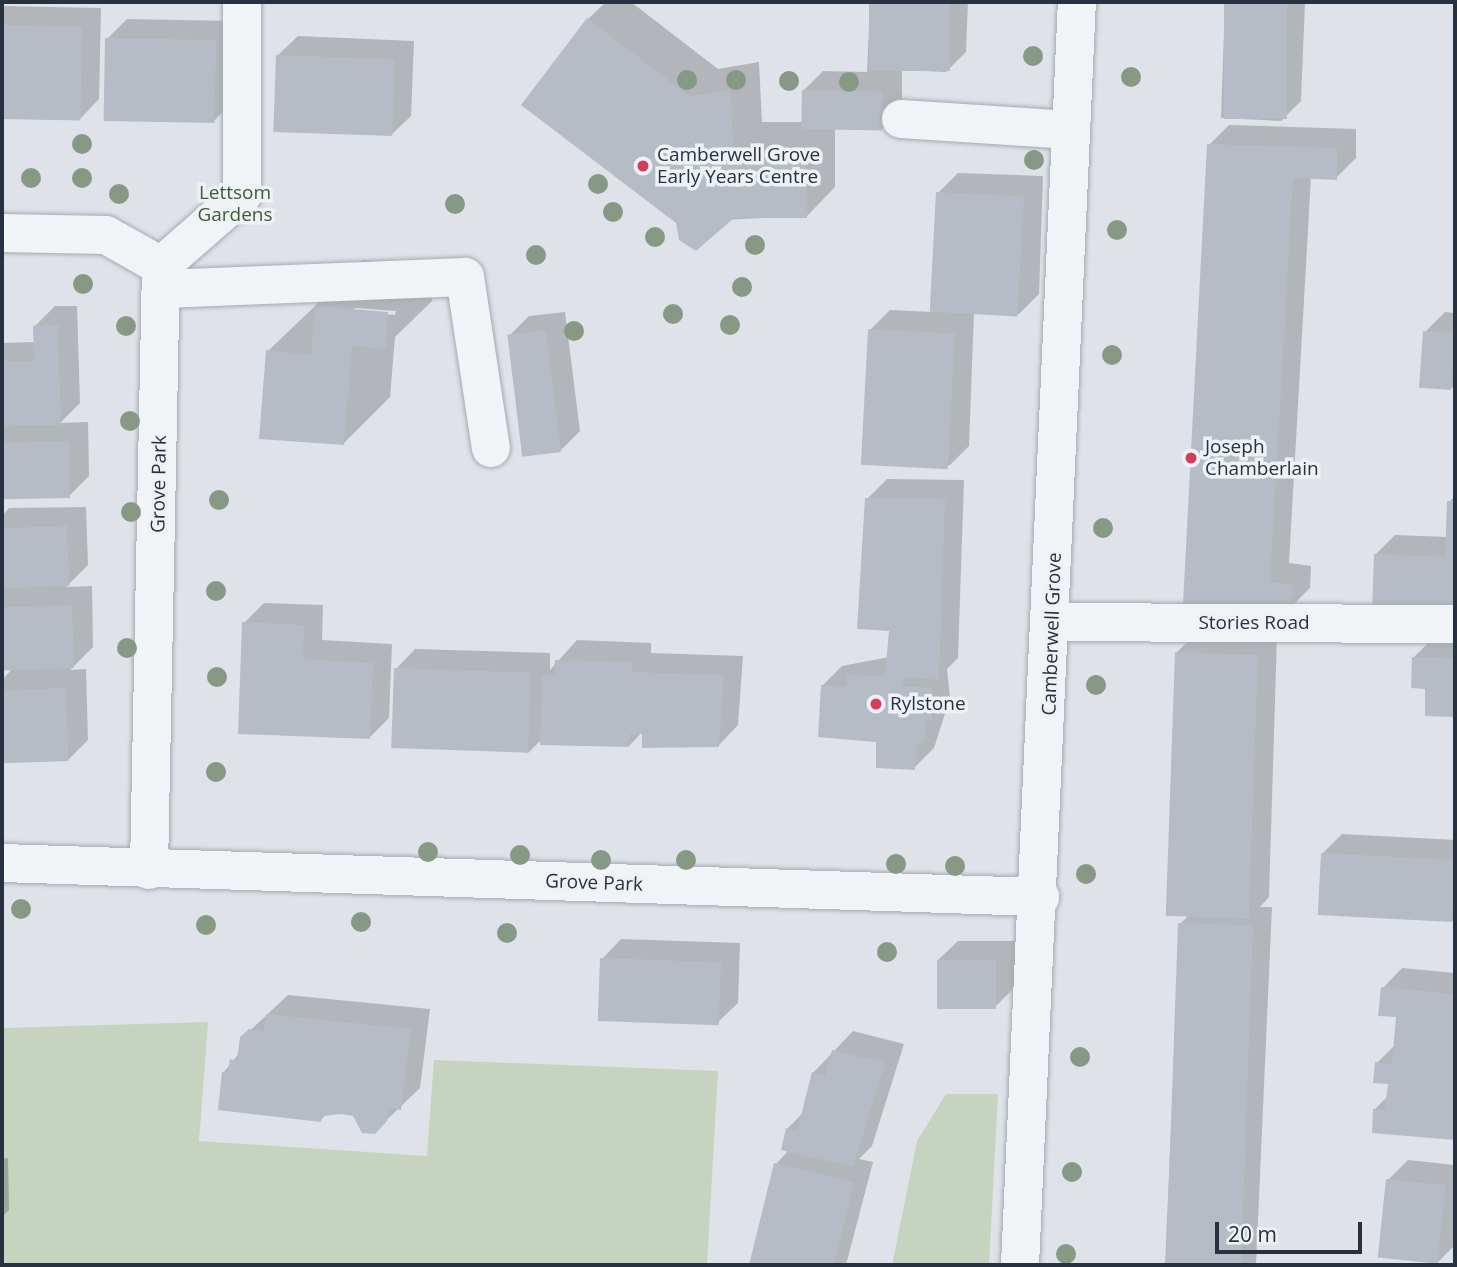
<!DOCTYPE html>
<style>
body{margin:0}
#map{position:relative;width:1457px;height:1267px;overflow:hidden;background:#dfe3e9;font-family:"Open Sans",sans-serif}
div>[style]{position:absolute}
.green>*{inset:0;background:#c5d3bf}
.shadow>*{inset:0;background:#0003}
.building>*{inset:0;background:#b6bcc6;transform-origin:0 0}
.roads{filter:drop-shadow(0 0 2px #a4aab3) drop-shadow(0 0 2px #a4aab3)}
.minor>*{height:38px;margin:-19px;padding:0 19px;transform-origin:19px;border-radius:19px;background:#f1f4f7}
.trees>*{width:20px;height:20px;margin:-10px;border-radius:50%;background:#869985}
.dots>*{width:19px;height:19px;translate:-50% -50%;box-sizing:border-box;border:4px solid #eef2f6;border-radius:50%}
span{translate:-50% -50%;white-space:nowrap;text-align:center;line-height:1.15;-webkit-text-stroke:7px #eef2f6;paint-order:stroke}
.poi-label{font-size:19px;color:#273140}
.left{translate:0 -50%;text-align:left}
.park-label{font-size:19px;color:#3d5d34}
.street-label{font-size:19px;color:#273140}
.frame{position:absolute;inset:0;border:4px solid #273140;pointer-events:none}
.scale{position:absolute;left:1215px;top:1222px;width:147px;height:32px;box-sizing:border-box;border:4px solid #273140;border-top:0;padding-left:9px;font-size:21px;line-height:24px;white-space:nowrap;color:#273140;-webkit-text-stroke:5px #eef2f6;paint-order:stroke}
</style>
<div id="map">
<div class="green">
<div style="clip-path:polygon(208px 1022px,199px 1141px,427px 1156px,434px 1060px,718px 1071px,707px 1265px,2px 1265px,2px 1028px)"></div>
<div style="clip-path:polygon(946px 1094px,998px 1094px,989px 1265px,892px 1265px,917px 1141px)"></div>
</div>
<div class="shadow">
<div style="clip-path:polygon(606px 2px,631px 2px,718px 69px,759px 62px,762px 122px,803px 122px,803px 91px,823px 71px,867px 72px,870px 2px,968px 2px,966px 52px,946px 72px,902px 70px,902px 109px,882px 129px,835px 128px,835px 187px,807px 216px,678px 222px,588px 19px)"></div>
<div style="clip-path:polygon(1225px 2px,1305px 2px,1301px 101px,1281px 121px,1221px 118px)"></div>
<div style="clip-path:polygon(2px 6px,101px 8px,99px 99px,80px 119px,2px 117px)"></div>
<div style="clip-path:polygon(127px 19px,235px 21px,233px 101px,214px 121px,107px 39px)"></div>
<div style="clip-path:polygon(298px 36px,414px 41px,411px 116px,391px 135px,278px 55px)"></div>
<div style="clip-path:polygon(1229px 125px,1356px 129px,1356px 158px,1336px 178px,1311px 177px,1289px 563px,1311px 566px,1310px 588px,1290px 608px,1185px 602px,1209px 145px)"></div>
<div style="clip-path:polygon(958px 173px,1043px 176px,1039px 294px,1019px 314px,974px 312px,969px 446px,949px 466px,870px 330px,890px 310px,933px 312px,938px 193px)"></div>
<div style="clip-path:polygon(evenodd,363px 260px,434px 266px,432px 301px,395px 337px,390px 397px,344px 443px,268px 351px,363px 260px,355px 308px,396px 311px,395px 315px,352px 311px,355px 308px)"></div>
<div style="clip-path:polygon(55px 306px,77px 306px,80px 403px,60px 423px,88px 422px,89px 476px,69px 496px,2px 498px,2px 343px,35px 342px,35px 326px)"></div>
<div style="clip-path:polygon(565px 312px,580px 431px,560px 451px,509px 336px,529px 316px)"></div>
<div style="clip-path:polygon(1445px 312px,1455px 313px,1455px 388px,1422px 387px,1425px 332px)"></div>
<div style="clip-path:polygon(887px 479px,964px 480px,958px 658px,947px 669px,950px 698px,934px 748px,914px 768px,822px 686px,842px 666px,889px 657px,891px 629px,867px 499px)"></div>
<div style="clip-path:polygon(1455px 496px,1455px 613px,1375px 555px,1395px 535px,1448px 537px,1449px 502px)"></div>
<div style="clip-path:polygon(86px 507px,88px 565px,66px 587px,92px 586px,93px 647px,70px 670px,86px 669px,88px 740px,68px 760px,2px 762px,2px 680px,13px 668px,2px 668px,2px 516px,9px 508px)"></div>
<div style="clip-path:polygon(264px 603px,323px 605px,322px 640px,392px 644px,389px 718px,369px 738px,244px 623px)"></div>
<div style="clip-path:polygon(1197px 633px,1277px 636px,1269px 897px,1260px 907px,1272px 907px,1256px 1265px,1165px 1265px,1180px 924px,1189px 915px,1177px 652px)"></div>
<div style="clip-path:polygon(1433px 638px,1455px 639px,1455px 715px,1426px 715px,1427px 687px,1413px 658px)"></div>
<div style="clip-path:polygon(577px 640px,651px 643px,651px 653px,743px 656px,738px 725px,719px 745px,643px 731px,629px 746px,542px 739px,528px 753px,396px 669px,415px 649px,550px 653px,550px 670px)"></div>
<div style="clip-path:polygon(1342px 834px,1455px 840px,1455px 921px,1319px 913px,1322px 854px)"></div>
<div style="clip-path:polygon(621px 939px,740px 943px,738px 1003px,718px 1022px,602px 959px)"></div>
<div style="clip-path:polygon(958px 941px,1016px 941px,1015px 987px,995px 1007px,938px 960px)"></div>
<div style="clip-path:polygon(1402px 968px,1455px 973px,1454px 1138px,1375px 1109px,1388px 1096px,1389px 1082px,1377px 1063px,1395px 1045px,1398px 1015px,1383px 988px)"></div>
<div style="clip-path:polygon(288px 995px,430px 1009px,420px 1088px,374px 1132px,354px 1114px,327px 1113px,321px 1120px,224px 1072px,240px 1052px,242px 1038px)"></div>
<div style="clip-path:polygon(853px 1031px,904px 1044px,872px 1146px,859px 1159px,873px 1162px,846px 1265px,750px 1265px,776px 1164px,789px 1150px,783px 1148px,788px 1128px,803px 1113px,813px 1073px)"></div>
<div style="clip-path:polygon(8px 1158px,9px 1210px,2px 1217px,2px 1159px)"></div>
<div style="clip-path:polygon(1408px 1160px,1455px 1165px,1455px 1245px,1437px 1263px,1388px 1180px)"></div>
</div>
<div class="building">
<div style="left:869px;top:2px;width:81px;height:69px"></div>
<div style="left:1224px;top:2px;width:63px;height:117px"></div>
<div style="clip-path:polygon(587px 18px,689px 96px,731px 90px,733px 150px,806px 149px,807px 218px,734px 218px,696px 251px,679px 240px,676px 223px,521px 105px)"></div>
<div style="left:2px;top:25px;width:80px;height:94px;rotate:1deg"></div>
<div style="left:105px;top:38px;width:111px;height:83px;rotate:1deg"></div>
<div style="left:276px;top:55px;width:119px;height:77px;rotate:2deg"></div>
<div style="left:802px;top:90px;width:81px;height:39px;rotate:1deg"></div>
<div style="clip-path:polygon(1207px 144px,1337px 148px,1337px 180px,1293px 178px,1270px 582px,1292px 585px,1291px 610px,1183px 604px)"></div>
<div style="left:936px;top:192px;width:88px;height:120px;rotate:3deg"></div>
<div style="clip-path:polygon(315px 306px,388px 312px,386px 349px,352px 346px,344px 445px,259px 439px,266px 350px,311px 355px)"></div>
<div style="clip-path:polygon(58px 325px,61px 425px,2px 426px,2px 361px,34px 361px,33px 326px)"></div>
<div style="left:868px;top:329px;width:87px;height:136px;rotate:3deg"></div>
<div style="left:546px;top:330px;width:123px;height:39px;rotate:83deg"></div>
<div style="left:1423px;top:331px;width:32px;height:57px;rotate:4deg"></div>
<div style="left:69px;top:441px;width:57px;height:67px;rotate:89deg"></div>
<div style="clip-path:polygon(865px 498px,945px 499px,939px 680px,903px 677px,902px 686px,932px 688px,931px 720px,926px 720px,924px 743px,916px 743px,915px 770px,876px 768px,876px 742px,818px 737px,821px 685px,847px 687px,847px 675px,885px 676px,889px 631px,857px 629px)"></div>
<div style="clip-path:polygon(1447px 501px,1455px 501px,1455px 615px,1372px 612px,1374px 554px,1445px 557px)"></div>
<div style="left:67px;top:526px;width:60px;height:65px;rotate:88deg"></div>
<div style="left:72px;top:605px;width:63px;height:70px;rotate:88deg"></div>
<div style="clip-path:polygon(242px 622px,304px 625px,303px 659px,373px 663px,370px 739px,238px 734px)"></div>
<div style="left:1175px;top:652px;width:83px;height:264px;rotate:2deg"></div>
<div style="clip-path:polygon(1412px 657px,1455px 658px,1455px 717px,1425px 716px,1425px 689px,1411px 688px)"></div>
<div style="clip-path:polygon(555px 660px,632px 662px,632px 672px,724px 675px,719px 747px,642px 748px,642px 734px,630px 734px,629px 747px,540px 745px,542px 675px,554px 675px)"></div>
<div style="left:394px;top:668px;width:137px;height:80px;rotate:2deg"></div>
<div style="left:66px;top:688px;width:73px;height:64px;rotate:88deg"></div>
<div style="left:1321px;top:853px;width:134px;height:62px;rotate:3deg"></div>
<div style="left:1178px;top:923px;width:75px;height:342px;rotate:2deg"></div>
<div style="left:600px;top:958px;width:121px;height:63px;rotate:2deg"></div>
<div style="left:937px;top:960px;width:59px;height:49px"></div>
<div style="clip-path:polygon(1381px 987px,1455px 994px,1455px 1140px,1372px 1133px,1373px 1109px,1385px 1110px,1388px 1084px,1373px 1083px,1375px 1062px,1392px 1064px,1396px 1017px,1378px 1016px)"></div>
<div style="clip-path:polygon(266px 1014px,411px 1029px,401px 1110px,389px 1108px,387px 1121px,375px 1134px,362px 1133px,353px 1116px,342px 1114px,322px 1116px,321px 1122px,218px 1110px,222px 1072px,228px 1072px,230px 1059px,237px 1061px,240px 1037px,249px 1029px,264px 1031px)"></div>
<div style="clip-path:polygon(832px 1050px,885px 1063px,853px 1167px,781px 1150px,786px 1128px,797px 1131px,812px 1072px,825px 1076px)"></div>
<div style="clip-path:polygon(774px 1163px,854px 1182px,834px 1265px,749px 1265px)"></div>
<div style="left:1386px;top:1179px;width:60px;height:79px;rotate:6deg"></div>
</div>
<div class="roads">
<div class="minor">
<div style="left:901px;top:119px;width:170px;rotate:3.7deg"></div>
<div style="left:2px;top:233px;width:104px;rotate:1.1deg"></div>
<div style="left:106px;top:235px;width:63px;rotate:29.4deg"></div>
<div style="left:161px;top:266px;width:604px;rotate:91.14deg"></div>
<div style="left:161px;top:266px;width:108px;rotate:-41.2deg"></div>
<div style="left:242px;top:195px;width:193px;rotate:-90deg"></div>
<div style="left:164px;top:289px;width:301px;rotate:-2.3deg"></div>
<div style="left:465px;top:277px;width:173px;rotate:81.4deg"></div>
<div style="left:1053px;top:622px;width:402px;rotate:0.3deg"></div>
<div style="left:2px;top:863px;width:1039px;rotate:1.88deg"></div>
<div style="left:1020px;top:1265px;width:1264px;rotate:-87.42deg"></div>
</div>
</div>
<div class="trees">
<div style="left:1033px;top:56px"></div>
<div style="left:1131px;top:77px"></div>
<div style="left:687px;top:80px"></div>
<div style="left:736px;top:80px"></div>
<div style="left:789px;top:81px"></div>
<div style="left:849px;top:82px"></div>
<div style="left:82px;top:144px"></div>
<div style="left:1034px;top:160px"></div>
<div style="left:31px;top:178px"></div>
<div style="left:82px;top:178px"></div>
<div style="left:598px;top:184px"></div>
<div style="left:119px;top:194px"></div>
<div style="left:455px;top:204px"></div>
<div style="left:613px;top:212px"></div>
<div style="left:1117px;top:230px"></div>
<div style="left:655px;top:237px"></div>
<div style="left:755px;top:245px"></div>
<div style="left:536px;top:255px"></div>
<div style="left:83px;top:284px"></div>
<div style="left:742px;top:287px"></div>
<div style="left:673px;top:314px"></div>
<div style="left:730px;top:325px"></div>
<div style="left:126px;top:326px"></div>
<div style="left:574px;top:331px"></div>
<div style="left:1112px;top:355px"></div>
<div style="left:130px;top:421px"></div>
<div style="left:219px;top:500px"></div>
<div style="left:131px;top:512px"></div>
<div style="left:1103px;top:528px"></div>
<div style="left:216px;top:591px"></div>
<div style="left:127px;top:648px"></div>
<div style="left:217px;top:677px"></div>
<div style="left:1096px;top:685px"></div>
<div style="left:216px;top:772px"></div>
<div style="left:428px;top:852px"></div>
<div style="left:520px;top:855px"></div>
<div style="left:601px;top:860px"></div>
<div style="left:686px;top:860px"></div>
<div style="left:896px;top:864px"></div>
<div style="left:955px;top:866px"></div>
<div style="left:1086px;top:874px"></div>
<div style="left:21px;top:909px"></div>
<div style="left:361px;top:922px"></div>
<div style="left:206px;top:925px"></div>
<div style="left:507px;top:933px"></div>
<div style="left:887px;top:952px"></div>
<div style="left:1080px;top:1057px"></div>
<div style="left:1072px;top:1172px"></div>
<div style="left:1066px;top:1254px"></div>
</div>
<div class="dots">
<div style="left:643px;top:166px;background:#d43e5c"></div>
<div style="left:1191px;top:458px;background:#d43e5c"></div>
<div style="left:876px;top:704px;background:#d43e5c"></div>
</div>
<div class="poi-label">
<span class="left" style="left:657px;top:166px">Camberwell Grove<br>Early Years Centre</span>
<span class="left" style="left:1205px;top:458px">Joseph<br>Chamberlain</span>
<span class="left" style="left:890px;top:704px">Rylstone</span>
</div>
<div class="park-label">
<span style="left:235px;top:204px">Lettsom<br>Gardens</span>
</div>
<div class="street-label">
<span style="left:159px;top:484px;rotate:-89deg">Grove Park</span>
<span style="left:1254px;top:623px">Stories Road</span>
<span style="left:1052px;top:634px;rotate:-88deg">Camberwell Grove</span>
<span style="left:594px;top:883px;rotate:2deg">Grove Park</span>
</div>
<div class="frame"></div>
<div class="scale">20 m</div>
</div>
